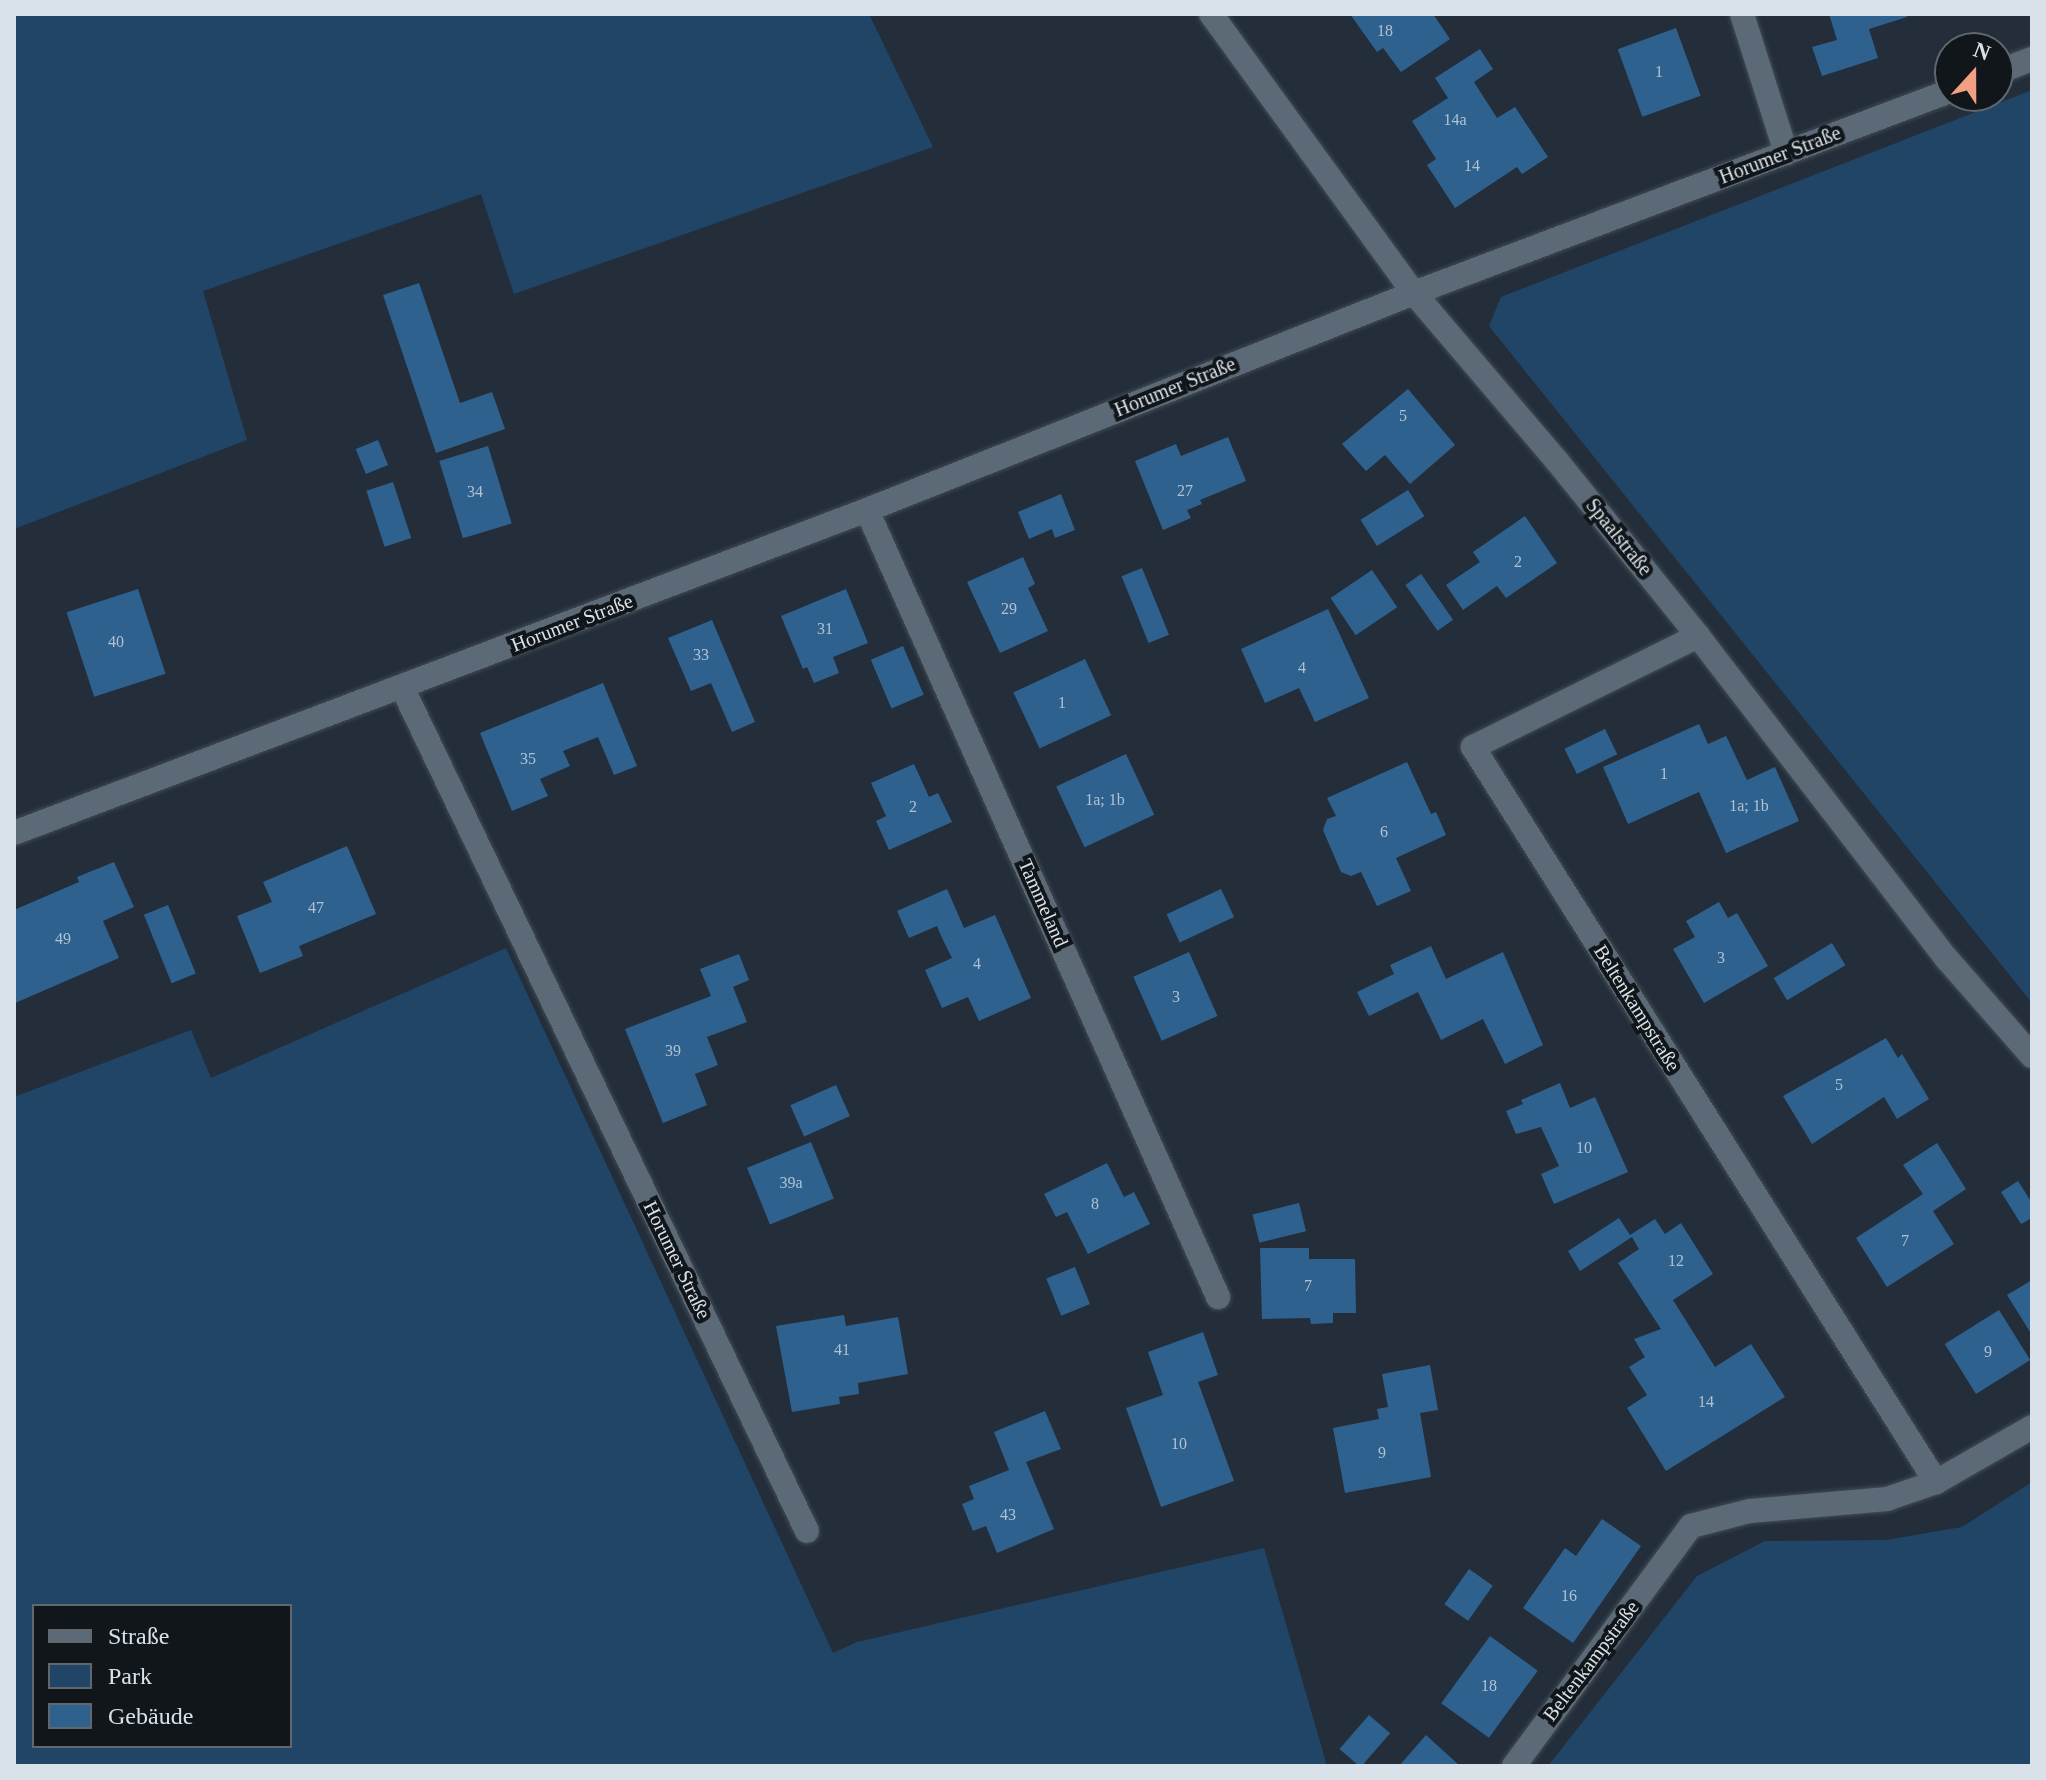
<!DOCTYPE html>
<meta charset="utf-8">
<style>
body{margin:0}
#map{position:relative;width:2046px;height:1780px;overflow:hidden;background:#232e3a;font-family:Georgia,serif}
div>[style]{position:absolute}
.green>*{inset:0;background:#214567}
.building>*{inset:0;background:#2f618f;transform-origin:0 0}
.roads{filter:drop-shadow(0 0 2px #414b55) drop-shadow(0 0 2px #414b55)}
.minor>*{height:24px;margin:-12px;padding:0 12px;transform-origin:12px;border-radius:12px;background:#5c6977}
span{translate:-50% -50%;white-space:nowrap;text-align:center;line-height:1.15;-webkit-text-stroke:8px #11161b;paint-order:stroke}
.number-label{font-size:16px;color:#afc2d2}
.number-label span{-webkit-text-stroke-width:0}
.street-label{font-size:20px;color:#dae2e9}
.frame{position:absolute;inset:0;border:16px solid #dae2e9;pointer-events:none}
.legend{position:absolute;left:32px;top:1604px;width:260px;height:144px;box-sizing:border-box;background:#11161b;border:2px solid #61686d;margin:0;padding:10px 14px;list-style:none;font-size:24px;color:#dae2e9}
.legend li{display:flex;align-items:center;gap:16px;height:40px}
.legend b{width:40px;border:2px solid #61686d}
.north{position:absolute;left:1934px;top:32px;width:80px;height:80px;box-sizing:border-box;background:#11161b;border:2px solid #61686d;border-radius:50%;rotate:21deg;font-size:22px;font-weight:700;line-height:32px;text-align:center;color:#dae2e9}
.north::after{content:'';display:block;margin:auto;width:28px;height:36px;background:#f39f83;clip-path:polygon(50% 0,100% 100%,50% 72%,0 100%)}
</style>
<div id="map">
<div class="green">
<div style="clip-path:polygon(14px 14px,869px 14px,933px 147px,514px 294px,481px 194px,203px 291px,247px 440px,14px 529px)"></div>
<div style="clip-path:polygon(2032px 90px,2032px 1003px,1489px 326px,1501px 297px)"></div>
<div style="clip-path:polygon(evenodd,506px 948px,833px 1653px,857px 1642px,1264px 1548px,1327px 1766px,14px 1766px,14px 1097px,191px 1030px,211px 1078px,506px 948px,290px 1606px,290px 1746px,34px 1746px,34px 1606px,290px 1606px)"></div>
<div style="clip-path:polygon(2032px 1482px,2032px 1766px,1548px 1766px,1697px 1576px,1765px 1541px,1886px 1540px,1962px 1527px)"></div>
</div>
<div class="building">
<div style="clip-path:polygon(1350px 14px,1433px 14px,1450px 39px,1401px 72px,1383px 48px,1377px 52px)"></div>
<div style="clip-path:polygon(1829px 14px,1906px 14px,1907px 17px,1869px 29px,1878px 58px,1822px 76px,1812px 47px,1837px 40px)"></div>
<div style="left:1676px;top:28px;width:72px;height:62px;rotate:70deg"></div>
<div style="clip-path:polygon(1480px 49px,1493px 69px,1474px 82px,1497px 118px,1515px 107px,1548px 157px,1522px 174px,1517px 167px,1455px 208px,1427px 165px,1436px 159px,1412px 121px,1448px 98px,1435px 78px)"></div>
<div style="clip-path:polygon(419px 283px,460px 403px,492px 392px,505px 429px,436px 453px,383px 295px)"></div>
<div style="clip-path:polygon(1408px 389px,1455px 445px,1410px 484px,1385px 455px,1366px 471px,1342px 444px)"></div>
<div style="clip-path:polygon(1228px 437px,1246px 481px,1200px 500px,1202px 504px,1187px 510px,1191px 518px,1163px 530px,1135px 461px,1176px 444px,1181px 456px)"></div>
<div style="left:378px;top:440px;width:27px;height:24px;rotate:68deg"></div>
<div style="left:488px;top:446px;width:81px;height:51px;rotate:73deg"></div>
<div style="left:393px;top:482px;width:59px;height:28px;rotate:72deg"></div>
<div style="left:1408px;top:490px;width:31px;height:56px;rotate:58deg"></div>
<div style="clip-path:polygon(1061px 494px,1075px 530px,1055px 538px,1052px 529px,1029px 539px,1018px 512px)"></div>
<div style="clip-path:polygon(1525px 516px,1557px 563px,1506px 598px,1497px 586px,1463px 610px,1446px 585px,1480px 562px,1473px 552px)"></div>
<div style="clip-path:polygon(1023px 557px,1035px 584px,1028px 588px,1048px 631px,1000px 653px,967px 582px)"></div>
<div style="left:1142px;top:568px;width:72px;height:22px;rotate:68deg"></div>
<div style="left:1372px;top:570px;width:45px;height:50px;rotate:56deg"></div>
<div style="left:1421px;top:574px;width:56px;height:19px;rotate:55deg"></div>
<div style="left:138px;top:589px;width:89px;height:75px;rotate:72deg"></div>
<div style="clip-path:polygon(846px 589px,868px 643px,833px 657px,839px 673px,814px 683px,807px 667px,803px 669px,781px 616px)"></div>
<div style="clip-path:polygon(1328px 609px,1369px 698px,1315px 722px,1299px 688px,1265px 703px,1241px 649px)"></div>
<div style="clip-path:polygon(712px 620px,755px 722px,732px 732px,711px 683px,691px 691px,668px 638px)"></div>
<div style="left:903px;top:646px;width:53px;height:35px;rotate:67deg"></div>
<div style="left:1085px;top:659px;width:62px;height:79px;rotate:65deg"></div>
<div style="clip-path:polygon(603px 683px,637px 766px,614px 775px,598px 737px,563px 751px,570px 766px,540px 779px,548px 796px,512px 811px,480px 733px)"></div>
<div style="clip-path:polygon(1699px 724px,1708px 744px,1726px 736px,1747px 780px,1775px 767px,1799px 821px,1726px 853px,1699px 792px,1628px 824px,1603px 767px)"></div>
<div style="left:1605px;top:729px;width:28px;height:45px;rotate:64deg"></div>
<div style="left:1126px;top:754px;width:67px;height:77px;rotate:65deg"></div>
<div style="clip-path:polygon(1407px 762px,1431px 814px,1436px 812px,1446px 835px,1396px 858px,1411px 891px,1377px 906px,1361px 872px,1351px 876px,1341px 872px,1323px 830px,1327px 819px,1336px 816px,1327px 798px)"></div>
<div style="clip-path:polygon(914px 764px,929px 797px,938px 793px,952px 822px,889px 850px,876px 821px,886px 816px,871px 783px)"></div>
<div style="clip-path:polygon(347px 846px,376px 914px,299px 946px,303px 956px,260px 973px,237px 916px,272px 902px,263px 882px)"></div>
<div style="clip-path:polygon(114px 862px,134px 907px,103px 921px,119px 958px,15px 1003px,14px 910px,79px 882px,77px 877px)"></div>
<div style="clip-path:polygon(947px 889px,964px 928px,995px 915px,1031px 998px,979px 1021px,968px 997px,942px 1008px,925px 970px,952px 958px,942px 938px,937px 926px,909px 938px,897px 911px)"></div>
<div style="left:1221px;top:889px;width:31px;height:60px;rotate:65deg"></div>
<div style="clip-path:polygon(1719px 902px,1728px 918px,1737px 913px,1768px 966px,1704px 1003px,1673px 949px,1695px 937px,1686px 921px)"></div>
<div style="left:168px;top:905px;width:74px;height:26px;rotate:68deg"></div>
<div style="left:1832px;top:943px;width:26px;height:68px;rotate:59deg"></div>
<div style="clip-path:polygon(1431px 946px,1446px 979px,1503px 952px,1543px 1045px,1505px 1064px,1483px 1019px,1441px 1040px,1418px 992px,1369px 1016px,1357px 992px,1394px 974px,1390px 965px)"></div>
<div style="left:1189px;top:952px;width:70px;height:61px;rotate:66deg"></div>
<div style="clip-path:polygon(739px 954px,749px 980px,733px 987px,747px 1022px,707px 1037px,718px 1065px,695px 1074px,707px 1105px,663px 1123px,625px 1029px,711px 996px,700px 969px)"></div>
<div style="clip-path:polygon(1886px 1038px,1898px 1058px,1902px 1054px,1929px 1099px,1897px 1119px,1884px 1097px,1812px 1144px,1783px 1096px)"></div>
<div style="clip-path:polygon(1560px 1083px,1570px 1108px,1595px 1097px,1628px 1172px,1554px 1204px,1541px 1174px,1559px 1166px,1541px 1127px,1516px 1134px,1506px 1111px,1523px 1104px,1521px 1100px)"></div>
<div style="left:836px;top:1085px;width:34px;height:50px;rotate:66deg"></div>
<div style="left:811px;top:1142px;width:61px;height:69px;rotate:68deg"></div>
<div style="clip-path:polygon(1937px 1143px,1966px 1189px,1933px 1211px,1954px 1244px,1887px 1287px,1856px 1238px,1923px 1194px,1903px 1165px)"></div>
<div style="clip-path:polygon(1107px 1163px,1124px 1197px,1134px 1192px,1150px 1224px,1088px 1254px,1067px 1212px,1056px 1217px,1044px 1194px)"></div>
<div style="clip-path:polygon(2018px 1181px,2032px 1203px,2032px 1218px,2021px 1224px,2001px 1192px)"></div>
<div style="left:1299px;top:1203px;width:29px;height:48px;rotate:76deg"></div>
<div style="clip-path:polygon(1619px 1218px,1630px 1235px,1655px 1219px,1665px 1234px,1681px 1223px,1713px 1274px,1673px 1300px,1715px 1367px,1751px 1344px,1785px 1397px,1666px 1471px,1627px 1408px,1647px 1395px,1629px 1367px,1645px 1357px,1634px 1339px,1661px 1329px,1618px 1263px,1639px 1249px,1632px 1237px,1580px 1271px,1568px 1251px)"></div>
<div style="clip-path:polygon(1260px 1248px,1309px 1248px,1309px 1259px,1355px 1259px,1356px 1313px,1333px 1313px,1333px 1323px,1311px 1324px,1310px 1318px,1262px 1319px)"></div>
<div style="left:1075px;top:1267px;width:40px;height:31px;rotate:68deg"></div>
<div style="clip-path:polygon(2032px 1280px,2032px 1335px,2007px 1295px)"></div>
<div style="left:1999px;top:1310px;width:59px;height:64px;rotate:58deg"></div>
<div style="clip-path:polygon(844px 1315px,846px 1326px,898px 1317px,908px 1374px,858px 1383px,859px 1394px,839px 1397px,840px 1404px,792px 1412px,776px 1326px)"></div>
<div style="clip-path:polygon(1203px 1332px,1218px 1375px,1198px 1382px,1234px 1481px,1161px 1507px,1126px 1408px,1163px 1395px,1148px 1352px)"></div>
<div style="clip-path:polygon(1430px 1365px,1438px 1410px,1420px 1413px,1431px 1477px,1345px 1493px,1333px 1428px,1379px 1419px,1377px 1409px,1388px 1407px,1382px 1374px)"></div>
<div style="clip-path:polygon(1045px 1411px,1061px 1449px,1026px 1462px,1054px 1529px,997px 1553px,986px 1526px,973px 1531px,962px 1504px,974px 1499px,969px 1486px,1009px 1470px,994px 1432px)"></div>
<div style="clip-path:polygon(1602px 1519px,1641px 1546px,1573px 1643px,1523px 1608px,1565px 1548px,1576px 1556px)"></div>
<div style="left:1469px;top:1569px;width:29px;height:43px;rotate:35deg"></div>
<div style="left:1490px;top:1636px;width:59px;height:83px;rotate:36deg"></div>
<div style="left:1369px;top:1715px;width:28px;height:45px;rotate:41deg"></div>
<div style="clip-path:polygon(1426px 1735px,1460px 1766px,1399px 1766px)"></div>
</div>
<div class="roads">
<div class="minor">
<div style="left:1211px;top:14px;width:345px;rotate:54deg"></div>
<div style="left:1414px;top:293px;width:221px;rotate:49.6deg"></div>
<div style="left:1557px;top:461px;width:225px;rotate:51.1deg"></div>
<div style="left:1698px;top:636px;width:408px;rotate:52.4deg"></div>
<div style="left:1947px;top:959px;width:129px;rotate:48.8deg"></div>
<div style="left:1742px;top:14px;width:146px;rotate:72.4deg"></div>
<div style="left:1998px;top:72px;width:36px;rotate:-21deg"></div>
<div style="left:867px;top:510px;width:862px;rotate:65.96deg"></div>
<div style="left:1698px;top:636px;width:251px;rotate:153.7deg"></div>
<div style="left:1473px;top:747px;width:869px;rotate:57.79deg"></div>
<div style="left:402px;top:687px;width:936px;rotate:64.37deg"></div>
<div style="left:14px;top:833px;width:912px;rotate:-20.74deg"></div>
<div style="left:867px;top:510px;width:588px;rotate:-21.64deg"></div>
<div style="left:1414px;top:293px;width:573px;rotate:-20.65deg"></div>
<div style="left:1514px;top:1766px;width:298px;rotate:-53.6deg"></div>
<div style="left:1691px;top:1526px;width:61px;rotate:-14.3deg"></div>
<div style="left:1750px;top:1511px;width:138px;rotate:-5deg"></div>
<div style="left:1887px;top:1499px;width:52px;rotate:-19.1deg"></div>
<div style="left:1936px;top:1482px;width:111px;rotate:-29.8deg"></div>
</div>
</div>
<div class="number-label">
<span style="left:1385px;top:31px">18</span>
<span style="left:1659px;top:72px">1</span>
<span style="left:1455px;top:120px">14a</span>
<span style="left:1472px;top:166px">14</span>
<span style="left:1403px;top:416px">5</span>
<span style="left:1185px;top:491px">27</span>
<span style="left:475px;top:492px">34</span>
<span style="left:1518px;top:562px">2</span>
<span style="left:1009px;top:609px">29</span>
<span style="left:825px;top:629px">31</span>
<span style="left:116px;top:642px">40</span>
<span style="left:701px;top:655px">33</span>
<span style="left:1302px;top:668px">4</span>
<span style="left:1062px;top:703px">1</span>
<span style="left:528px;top:759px">35</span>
<span style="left:1664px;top:774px">1</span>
<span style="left:1105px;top:800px">1a; 1b</span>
<span style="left:1749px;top:806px">1a; 1b</span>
<span style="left:913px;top:807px">2</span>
<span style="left:1384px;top:832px">6</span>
<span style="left:316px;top:908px">47</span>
<span style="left:63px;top:939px">49</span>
<span style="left:1721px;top:958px">3</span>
<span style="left:977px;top:964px">4</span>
<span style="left:1176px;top:997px">3</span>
<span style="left:673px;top:1051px">39</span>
<span style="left:1839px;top:1085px">5</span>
<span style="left:1584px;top:1148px">10</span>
<span style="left:791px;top:1183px">39a</span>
<span style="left:1095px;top:1204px">8</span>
<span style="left:1905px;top:1241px">7</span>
<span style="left:1676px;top:1261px">12</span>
<span style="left:1308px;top:1286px">7</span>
<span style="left:842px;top:1350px">41</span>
<span style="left:1988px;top:1352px">9</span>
<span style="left:1706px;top:1402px">14</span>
<span style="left:1179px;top:1444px">10</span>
<span style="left:1382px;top:1453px">9</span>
<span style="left:1008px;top:1515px">43</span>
<span style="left:1569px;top:1596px">16</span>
<span style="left:1489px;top:1686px">18</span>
</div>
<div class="street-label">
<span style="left:1780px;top:155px;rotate:-21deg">Horumer Straße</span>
<span style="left:1175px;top:387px;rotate:-22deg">Horumer Straße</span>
<span style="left:1619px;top:537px;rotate:51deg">Spaalstraße</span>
<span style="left:572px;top:623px;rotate:-21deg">Horumer Straße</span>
<span style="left:1043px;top:903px;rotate:66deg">Tammeland</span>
<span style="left:1637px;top:1008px;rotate:58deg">Beltenkampstraße</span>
<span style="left:677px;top:1260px;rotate:64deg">Horumer Straße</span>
<span style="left:1591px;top:1661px;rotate:-53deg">Beltenkampstraße</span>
</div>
<div class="frame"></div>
<ul class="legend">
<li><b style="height:10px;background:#5c6977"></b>Straße</li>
<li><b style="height:22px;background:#214567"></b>Park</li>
<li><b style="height:22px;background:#2f618f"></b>Gebäude</li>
</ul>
<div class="north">N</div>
</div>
